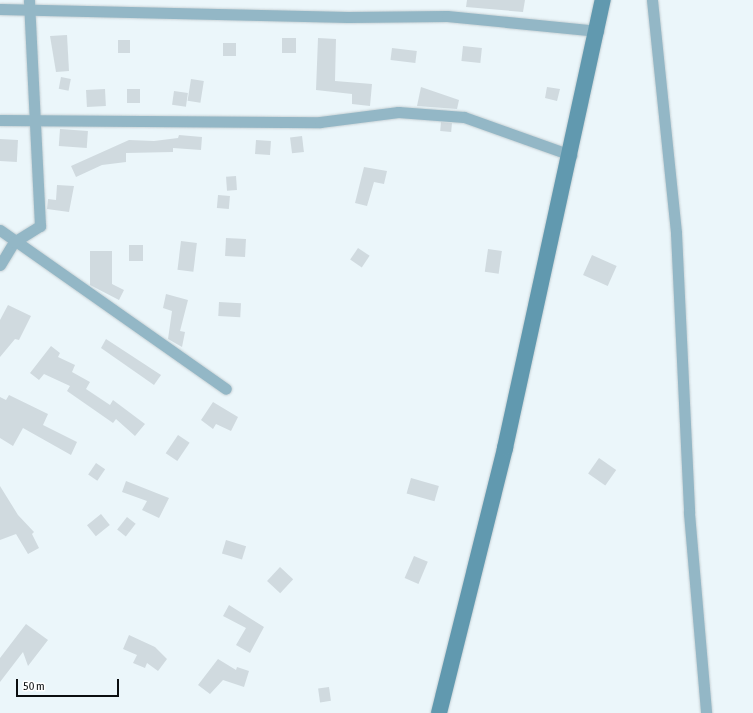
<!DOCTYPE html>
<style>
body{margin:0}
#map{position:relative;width:753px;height:713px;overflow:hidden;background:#ebf6fa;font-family:"Asap Condensed",sans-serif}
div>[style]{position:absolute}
.building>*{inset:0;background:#d0dadf;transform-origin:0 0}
.roads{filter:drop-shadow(0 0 1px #c7d1d5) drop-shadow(0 0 1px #c7d1d5)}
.street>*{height:11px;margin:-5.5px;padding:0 5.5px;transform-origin:5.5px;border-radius:5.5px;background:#93b7c6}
.secondary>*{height:16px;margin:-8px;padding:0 8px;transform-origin:8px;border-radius:8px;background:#6199af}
span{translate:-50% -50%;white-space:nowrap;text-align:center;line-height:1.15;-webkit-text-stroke:3px #fff;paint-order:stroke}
.scale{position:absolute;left:16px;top:679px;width:103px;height:18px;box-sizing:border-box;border:2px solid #0b0e10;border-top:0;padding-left:5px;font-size:12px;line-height:14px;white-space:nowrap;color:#0b0e10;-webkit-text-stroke:3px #fff;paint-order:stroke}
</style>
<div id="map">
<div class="building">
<div style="clip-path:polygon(467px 0,525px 0,523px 12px,466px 7px)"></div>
<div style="clip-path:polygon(67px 35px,69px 71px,56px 72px,50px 36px)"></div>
<div style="left:282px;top:38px;width:14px;height:15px"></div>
<div style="clip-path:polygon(318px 38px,336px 39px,335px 81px,372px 84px,370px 106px,352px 104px,352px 94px,316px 90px)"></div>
<div style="left:118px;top:40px;width:12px;height:13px"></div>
<div style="left:223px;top:43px;width:13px;height:13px"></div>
<div style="left:463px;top:46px;width:19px;height:15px;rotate:6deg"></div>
<div style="left:392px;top:48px;width:25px;height:12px;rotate:7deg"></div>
<div style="left:61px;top:77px;width:10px;height:12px;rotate:11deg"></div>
<div style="left:191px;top:79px;width:13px;height:22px;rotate:9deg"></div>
<div style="clip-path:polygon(421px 87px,459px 100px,457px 109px,417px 106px)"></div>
<div style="clip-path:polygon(547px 87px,560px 89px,557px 101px,545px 98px)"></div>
<div style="left:105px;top:89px;width:17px;height:19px;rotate:87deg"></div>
<div style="left:127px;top:89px;width:13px;height:14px"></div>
<div style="left:174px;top:91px;width:14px;height:14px;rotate:8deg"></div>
<div style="left:441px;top:122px;width:11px;height:9px;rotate:5deg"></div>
<div style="left:60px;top:129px;width:28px;height:17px;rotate:4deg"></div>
<div style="clip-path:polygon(179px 135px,202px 137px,201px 150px,173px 148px,173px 152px,126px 153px,126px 162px,102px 165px,76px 177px,71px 166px,129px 140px,154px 141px,178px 138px)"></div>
<div style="left:302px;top:136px;width:16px;height:12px;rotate:83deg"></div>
<div style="left:0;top:139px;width:18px;height:22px;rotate:3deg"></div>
<div style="left:256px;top:140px;width:15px;height:14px;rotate:4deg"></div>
<div style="clip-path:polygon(364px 167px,387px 171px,384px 184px,374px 182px,367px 206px,355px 203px)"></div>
<div style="left:236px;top:176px;width:14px;height:10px;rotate:86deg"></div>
<div style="clip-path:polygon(57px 185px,74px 186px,69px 212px,47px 209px,48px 199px,56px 200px)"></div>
<div style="left:218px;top:195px;width:12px;height:13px;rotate:5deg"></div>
<div style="left:226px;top:238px;width:20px;height:18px;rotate:3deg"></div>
<div style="left:181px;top:241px;width:16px;height:29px;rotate:7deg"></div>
<div style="left:129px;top:245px;width:14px;height:16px"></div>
<div style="left:358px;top:248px;width:14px;height:14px;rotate:34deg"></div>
<div style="left:488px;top:249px;width:14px;height:23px;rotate:8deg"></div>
<div style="clip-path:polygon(90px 251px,112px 251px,112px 284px,124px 290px,119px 300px,90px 285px)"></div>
<div style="left:592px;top:255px;width:27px;height:22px;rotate:24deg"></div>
<div style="clip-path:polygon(166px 294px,188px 300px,180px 331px,185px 332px,182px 347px,168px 339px,172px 311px,163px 308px)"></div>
<div style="left:219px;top:302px;width:22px;height:14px;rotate:3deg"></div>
<div style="clip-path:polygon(8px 305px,31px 316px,19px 340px,15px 339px,0 357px,0 320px)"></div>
<div style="clip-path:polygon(106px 339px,161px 375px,154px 385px,101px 348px)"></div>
<div style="clip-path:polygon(51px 346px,60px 353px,58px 357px,75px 365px,72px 372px,90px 382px,86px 389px,110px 405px,113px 400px,145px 424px,135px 436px,116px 419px,113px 423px,67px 391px,70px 386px,44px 374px,39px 380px,30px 373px)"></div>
<div style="clip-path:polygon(9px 395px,48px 414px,43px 425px,77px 442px,71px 455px,23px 428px,13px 446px,0 438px,0 397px,6px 400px)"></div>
<div style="clip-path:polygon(213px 402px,238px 417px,231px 431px,216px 424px,213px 429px,201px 420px)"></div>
<div style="left:178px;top:435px;width:14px;height:22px;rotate:34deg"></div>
<div style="left:599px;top:458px;width:21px;height:19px;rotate:35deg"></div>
<div style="left:96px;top:463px;width:11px;height:14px;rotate:34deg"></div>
<div style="left:411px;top:478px;width:29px;height:16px;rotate:16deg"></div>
<div style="clip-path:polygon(126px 481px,169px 498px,159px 518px,142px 510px,147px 501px,122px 492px)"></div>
<div style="clip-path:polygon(0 486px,18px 515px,34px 532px,32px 534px,39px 548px,28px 554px,16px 534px,0 540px)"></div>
<div style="left:101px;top:514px;width:14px;height:18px;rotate:51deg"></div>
<div style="left:127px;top:517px;width:11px;height:16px;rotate:38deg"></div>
<div style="left:226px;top:540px;width:21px;height:14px;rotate:17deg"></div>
<div style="left:414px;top:556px;width:15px;height:24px;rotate:23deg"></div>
<div style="left:280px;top:567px;width:18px;height:19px;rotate:43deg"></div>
<div style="clip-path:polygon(229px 605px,264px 627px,250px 653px,236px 645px,246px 628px,223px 616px)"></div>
<div style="clip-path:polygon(26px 624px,48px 640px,28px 666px,23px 652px,0 682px,0 658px)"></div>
<div style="clip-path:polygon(129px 635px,155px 647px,167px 659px,158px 671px,147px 663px,145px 668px,133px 663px,137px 655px,123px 649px)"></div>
<div style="clip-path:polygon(218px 659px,236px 670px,237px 667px,249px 671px,244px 687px,223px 680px,210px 694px,198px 685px)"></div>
<div style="left:329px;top:687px;width:14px;height:11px;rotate:82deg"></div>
</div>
<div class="roads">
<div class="street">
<div style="left:652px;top:0;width:234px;rotate:84.1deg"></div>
<div style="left:676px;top:233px;width:280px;rotate:87.3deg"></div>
<div style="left:689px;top:513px;width:201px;rotate:85.1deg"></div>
<div style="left:0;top:9px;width:348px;rotate:1.3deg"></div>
<div style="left:348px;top:17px;width:99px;rotate:-0.6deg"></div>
<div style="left:447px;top:16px;width:152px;rotate:5.7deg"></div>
<div style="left:0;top:120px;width:320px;rotate:0.4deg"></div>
<div style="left:320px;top:122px;width:79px;rotate:-7.3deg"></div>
<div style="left:398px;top:112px;width:66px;rotate:4.3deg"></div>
<div style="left:464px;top:117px;width:114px;rotate:19.6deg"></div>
<div style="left:0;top:230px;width:276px;rotate:35.1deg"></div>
<div style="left:0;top:265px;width:27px;rotate:-59deg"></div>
<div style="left:14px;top:242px;width:31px;rotate:-32deg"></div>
<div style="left:40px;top:226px;width:226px;rotate:-92.8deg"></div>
</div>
<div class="secondary">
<div style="left:439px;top:713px;width:273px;rotate:-76deg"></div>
<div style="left:505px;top:448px;width:459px;rotate:-77.7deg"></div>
</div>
</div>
<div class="scale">50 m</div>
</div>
